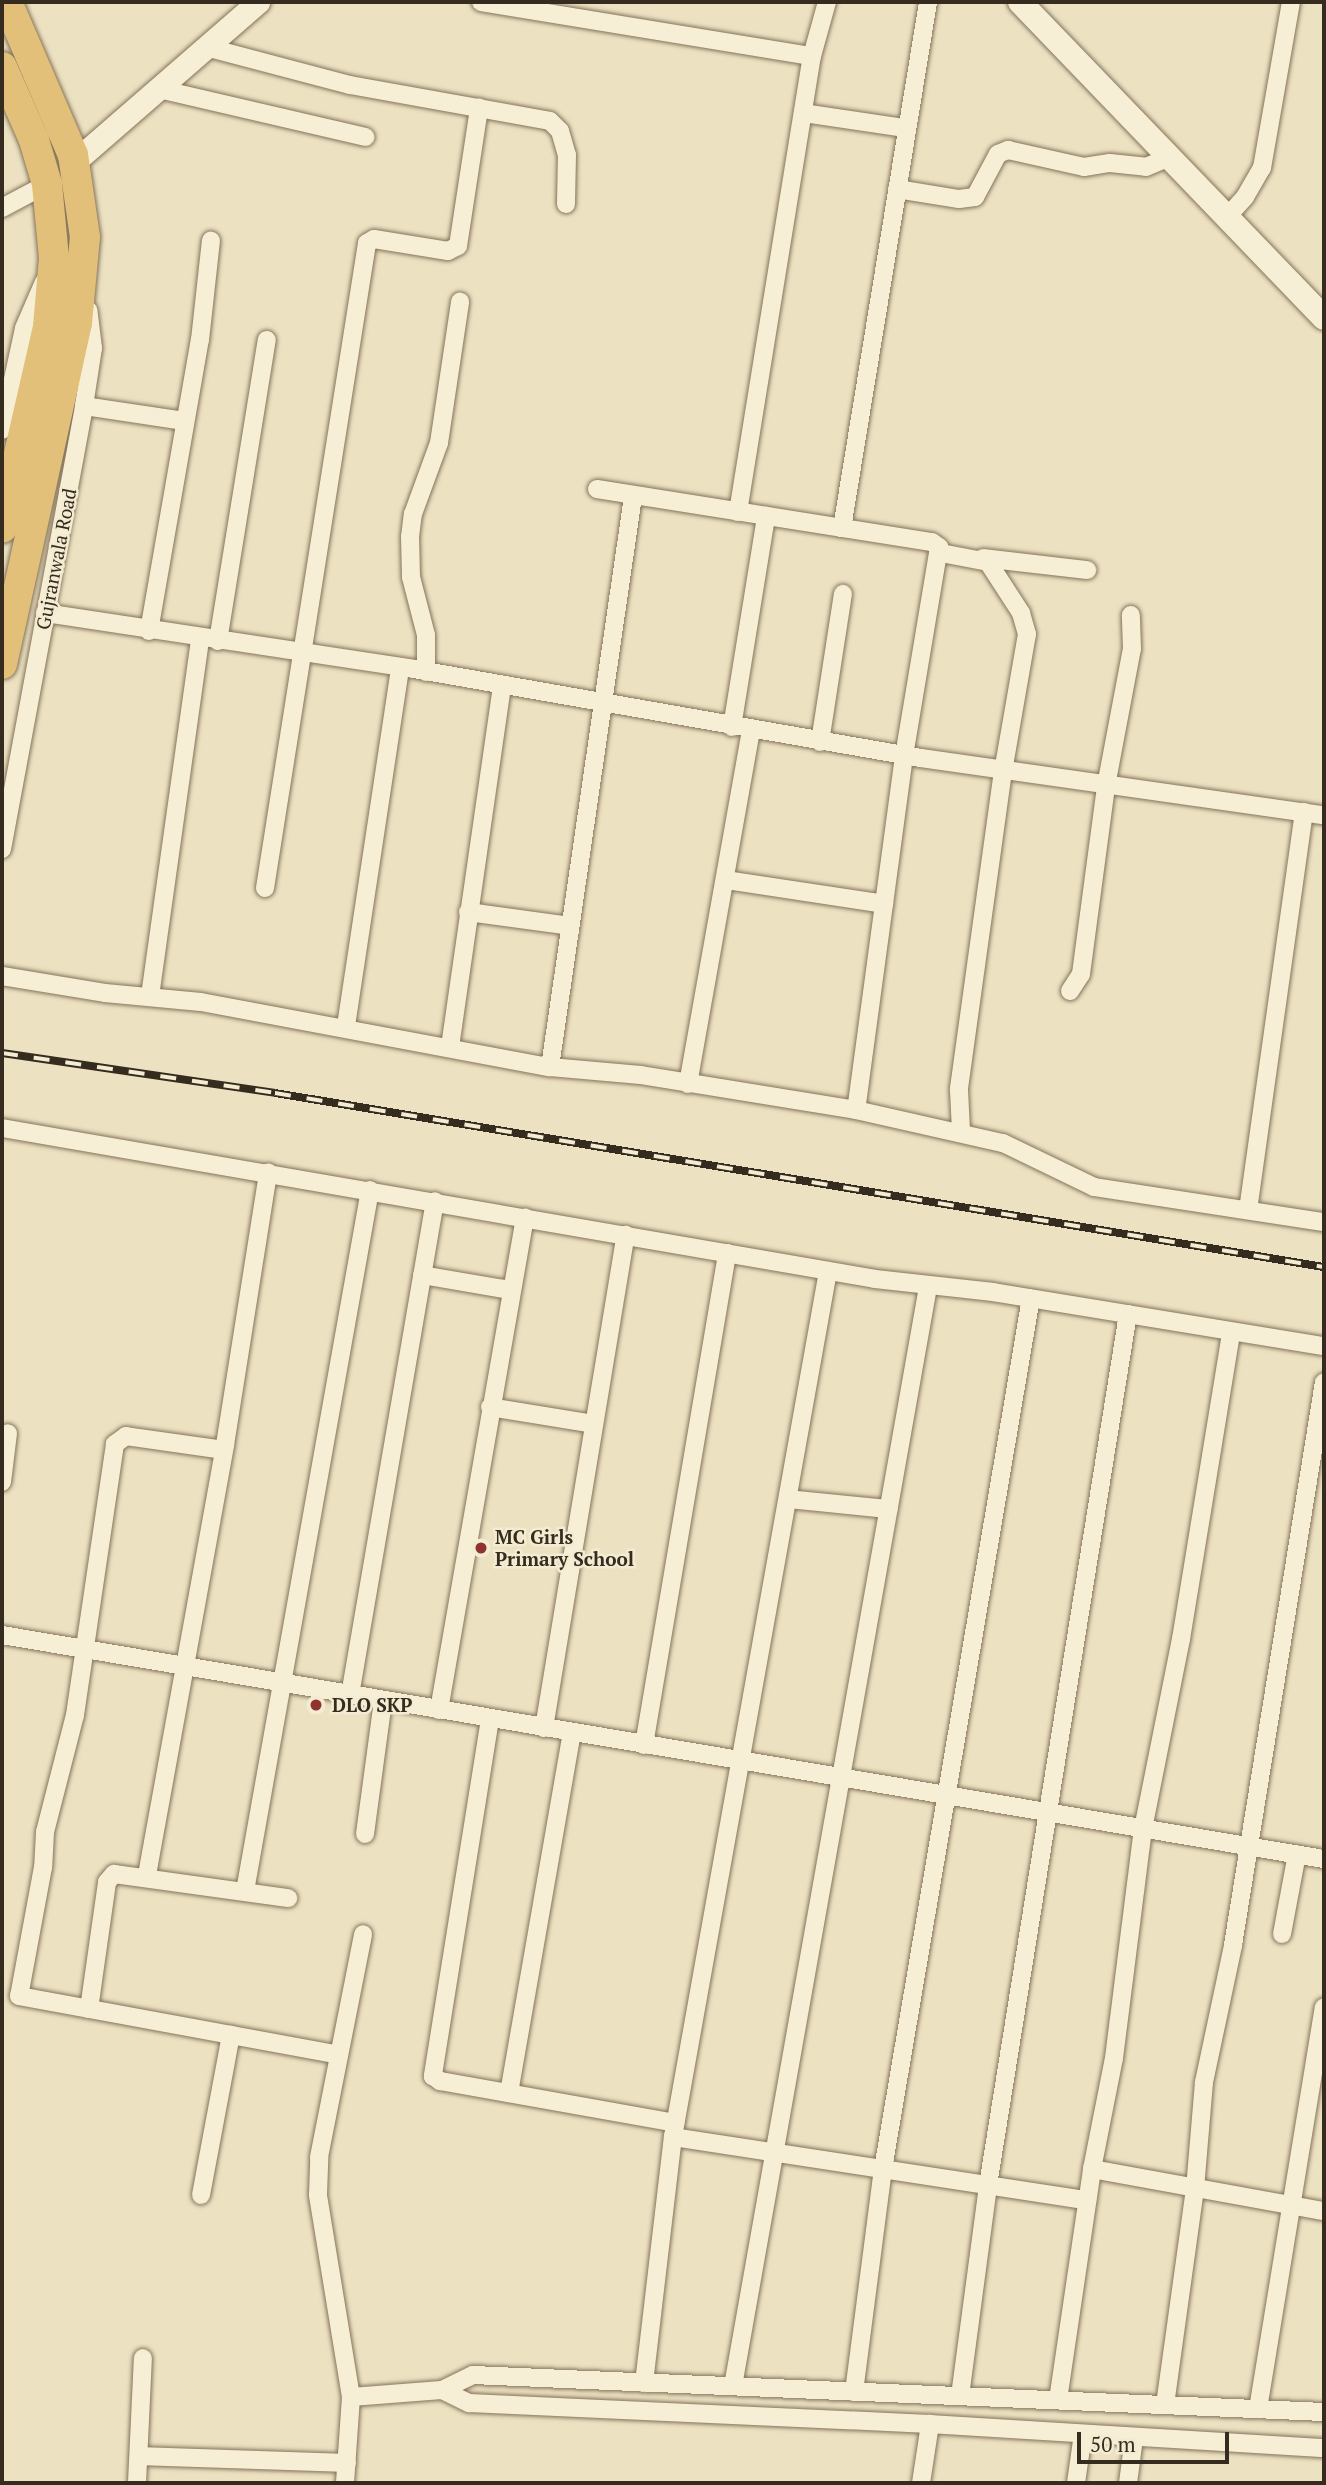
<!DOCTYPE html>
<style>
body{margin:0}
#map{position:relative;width:1326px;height:2485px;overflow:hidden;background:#ece2c2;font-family:"PT Serif",serif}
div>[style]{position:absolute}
.roads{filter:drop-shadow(0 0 2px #85735a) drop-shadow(0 0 2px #85735a)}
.minor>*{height:18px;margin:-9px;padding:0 9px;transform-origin:9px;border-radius:9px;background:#f7efd5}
.tertiary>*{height:23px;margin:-11.5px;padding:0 11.5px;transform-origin:11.5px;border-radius:11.5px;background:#f7efd5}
.secondary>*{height:24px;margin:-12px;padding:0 12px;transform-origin:12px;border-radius:12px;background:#f7efd5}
.trunk>*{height:30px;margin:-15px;padding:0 15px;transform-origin:15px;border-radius:15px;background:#e2c07a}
.rail>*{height:8px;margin-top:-4px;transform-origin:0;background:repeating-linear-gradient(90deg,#f3ecd2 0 16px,#352b1e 0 32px);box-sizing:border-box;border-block:2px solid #352b1e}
.dots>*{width:19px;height:19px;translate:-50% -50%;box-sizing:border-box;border:4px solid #f3ecd2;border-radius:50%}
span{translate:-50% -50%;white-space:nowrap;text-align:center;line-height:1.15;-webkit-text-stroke:5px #f3ecd2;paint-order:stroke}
.street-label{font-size:19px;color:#352b1e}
.poi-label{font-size:19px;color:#352b1e;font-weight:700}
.left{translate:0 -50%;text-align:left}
.frame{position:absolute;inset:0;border:4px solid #352b1e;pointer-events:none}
.scale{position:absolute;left:1077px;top:2432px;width:152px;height:32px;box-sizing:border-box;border:4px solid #352b1e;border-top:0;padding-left:9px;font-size:21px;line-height:24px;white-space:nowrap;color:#352b1e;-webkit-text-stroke:5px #f3ecd2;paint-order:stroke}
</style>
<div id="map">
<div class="roads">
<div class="minor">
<div style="left:481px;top:2px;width:335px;rotate:9.3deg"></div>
<div style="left:206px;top:47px;width:149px;rotate:14.8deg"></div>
<div style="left:350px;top:85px;width:203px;rotate:10.2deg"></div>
<div style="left:550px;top:121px;width:14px;rotate:45deg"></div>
<div style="left:560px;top:131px;width:25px;rotate:74deg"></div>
<div style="left:567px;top:155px;width:49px;rotate:91.2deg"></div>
<div style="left:159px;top:89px;width:212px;rotate:13.1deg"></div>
<div style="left:803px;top:113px;width:103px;rotate:8.4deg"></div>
<div style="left:897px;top:189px;width:63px;rotate:9.2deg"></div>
<div style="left:959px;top:199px;width:16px;rotate:-7deg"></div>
<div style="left:975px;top:197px;width:49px;rotate:-61.9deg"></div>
<div style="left:998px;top:154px;width:11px;rotate:-22deg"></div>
<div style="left:1008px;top:150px;width:78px;rotate:12.6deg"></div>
<div style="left:1084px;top:167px;width:26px;rotate:-9deg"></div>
<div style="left:1110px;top:163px;width:36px;rotate:6deg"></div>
<div style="left:1146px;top:167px;width:25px;rotate:-23deg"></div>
<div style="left:2px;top:208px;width:51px;rotate:-28.1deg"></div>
<div style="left:1227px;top:217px;width:27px;rotate:-48deg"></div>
<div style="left:1245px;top:197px;width:34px;rotate:-60deg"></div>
<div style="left:1262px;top:168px;width:169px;rotate:-80.1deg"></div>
<div style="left:84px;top:406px;width:101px;rotate:8.5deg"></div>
<div style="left:2px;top:430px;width:104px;rotate:-77.8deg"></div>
<div style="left:24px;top:328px;width:50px;rotate:-66.5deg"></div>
<div style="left:597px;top:489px;width:339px;rotate:9deg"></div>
<div style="left:932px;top:542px;width:9px;rotate:36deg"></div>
<div style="left:939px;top:547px;width:212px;rotate:99.5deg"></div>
<div style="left:904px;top:756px;width:357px;rotate:97.7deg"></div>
<div style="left:738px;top:512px;width:462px;rotate:-80.8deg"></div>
<div style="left:812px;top:56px;width:56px;rotate:-74.5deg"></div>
<div style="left:842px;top:528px;width:533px;rotate:-80.71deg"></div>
<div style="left:941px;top:553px;width:48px;rotate:10.8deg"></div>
<div style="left:988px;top:562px;width:61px;rotate:57.1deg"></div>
<div style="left:1021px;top:613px;width:22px;rotate:74deg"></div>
<div style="left:1027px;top:634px;width:139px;rotate:99.9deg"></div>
<div style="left:1003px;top:771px;width:322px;rotate:97.9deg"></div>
<div style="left:959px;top:1090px;width:41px;rotate:87.2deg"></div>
<div style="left:983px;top:558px;width:105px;rotate:6.6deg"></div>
<div style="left:45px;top:613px;width:373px;rotate:8.6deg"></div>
<div style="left:414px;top:669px;width:515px;rotate:9.96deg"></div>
<div style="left:921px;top:758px;width:407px;rotate:8.1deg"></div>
<div style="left:149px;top:631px;width:295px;rotate:-80.1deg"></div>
<div style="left:200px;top:340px;width:100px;rotate:-83.7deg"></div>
<div style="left:218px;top:641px;width:305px;rotate:-80.8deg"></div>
<div style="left:426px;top:672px;width:37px;rotate:-90deg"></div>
<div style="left:426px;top:635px;width:60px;rotate:-104.5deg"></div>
<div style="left:411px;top:577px;width:40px;rotate:-91.4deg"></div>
<div style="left:410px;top:537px;width:23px;rotate:-83deg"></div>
<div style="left:413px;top:514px;width:76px;rotate:-69.9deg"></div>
<div style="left:439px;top:443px;width:143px;rotate:-81.5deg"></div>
<div style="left:732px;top:727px;width:214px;rotate:-80.8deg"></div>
<div style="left:820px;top:742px;width:150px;rotate:-81.2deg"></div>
<div style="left:2px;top:849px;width:451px;rotate:-79.5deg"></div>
<div style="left:84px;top:406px;width:59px;rotate:-81.2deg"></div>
<div style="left:93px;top:348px;width:38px;rotate:-97deg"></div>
<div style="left:726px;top:880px;width:160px;rotate:8.6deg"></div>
<div style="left:265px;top:888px;width:653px;rotate:-81.01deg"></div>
<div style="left:367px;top:243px;width:8px;rotate:-30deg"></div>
<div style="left:374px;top:239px;width:75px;rotate:9.2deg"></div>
<div style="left:448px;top:251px;width:11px;rotate:-27deg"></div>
<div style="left:458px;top:246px;width:140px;rotate:-81.3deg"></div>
<div style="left:468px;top:912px;width:103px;rotate:7.8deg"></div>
<div style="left:2px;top:976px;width:104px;rotate:9.4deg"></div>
<div style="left:105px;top:993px;width:96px;rotate:5.4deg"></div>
<div style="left:201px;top:1002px;width:355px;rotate:10.6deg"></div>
<div style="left:550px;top:1067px;width:91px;rotate:5deg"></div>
<div style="left:641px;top:1075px;width:218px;rotate:9.2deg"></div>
<div style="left:856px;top:1110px;width:151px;rotate:12.7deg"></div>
<div style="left:1003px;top:1143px;width:101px;rotate:25.8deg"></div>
<div style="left:1094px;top:1187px;width:233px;rotate:8.7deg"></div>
<div style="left:1070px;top:991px;width:20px;rotate:-57deg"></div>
<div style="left:1081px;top:974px;width:190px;rotate:-82.4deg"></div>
<div style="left:1106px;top:786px;width:139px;rotate:-79.3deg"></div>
<div style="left:1132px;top:649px;width:34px;rotate:-92deg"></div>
<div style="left:150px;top:996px;width:361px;rotate:-82deg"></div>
<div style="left:346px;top:1026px;width:363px;rotate:-81.4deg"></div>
<div style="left:450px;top:1047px;width:366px;rotate:-81.8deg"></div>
<div style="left:550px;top:1067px;width:576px;rotate:-81.72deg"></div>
<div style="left:688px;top:1084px;width:359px;rotate:-79.9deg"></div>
<div style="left:2px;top:1128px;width:886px;rotate:9.81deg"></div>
<div style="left:875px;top:1279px;width:119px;rotate:6.3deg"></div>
<div style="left:993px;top:1292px;width:335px;rotate:9.3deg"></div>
<div style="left:1248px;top:1210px;width:402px;rotate:-82deg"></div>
<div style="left:422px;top:1275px;width:89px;rotate:9.7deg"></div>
<div style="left:490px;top:1407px;width:105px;rotate:9.3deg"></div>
<div style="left:224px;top:1450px;width:99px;rotate:-171.9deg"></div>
<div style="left:126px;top:1436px;width:14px;rotate:144deg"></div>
<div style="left:115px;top:1444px;width:274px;rotate:98.4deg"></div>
<div style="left:75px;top:1715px;width:121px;rotate:104.4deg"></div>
<div style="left:45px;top:1832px;width:35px;rotate:93deg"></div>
<div style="left:43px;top:1867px;width:131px;rotate:100.5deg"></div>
<div style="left:19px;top:1996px;width:325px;rotate:10.4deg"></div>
<div style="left:2px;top:1482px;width:49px;rotate:-83deg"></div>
<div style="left:788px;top:1499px;width:101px;rotate:5.7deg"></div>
<div style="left:2px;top:1635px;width:1341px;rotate:9.62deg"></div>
<div style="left:350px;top:1695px;width:501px;rotate:-80.24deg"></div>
<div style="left:439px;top:1710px;width:500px;rotate:-80.1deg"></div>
<div style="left:490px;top:1719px;width:362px;rotate:99.1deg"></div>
<div style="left:433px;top:2076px;width:9px;rotate:36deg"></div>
<div style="left:440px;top:2081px;width:239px;rotate:10.1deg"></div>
<div style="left:544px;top:1728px;width:500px;rotate:-80.6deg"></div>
<div style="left:644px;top:1745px;width:499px;rotate:-80.4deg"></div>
<div style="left:365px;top:1834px;width:135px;rotate:-82.3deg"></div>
<div style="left:147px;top:1875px;width:437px;rotate:-79.7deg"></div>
<div style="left:225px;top:1445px;width:276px;rotate:-81deg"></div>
<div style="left:245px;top:1891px;width:712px;rotate:-79.89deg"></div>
<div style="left:1282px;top:1934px;width:81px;rotate:-79.4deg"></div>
<div style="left:89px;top:2009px;width:128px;rotate:-81.9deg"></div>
<div style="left:107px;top:1882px;width:11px;rotate:-49deg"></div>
<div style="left:114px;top:1874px;width:176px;rotate:7.9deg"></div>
<div style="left:509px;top:2093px;width:365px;rotate:-80.1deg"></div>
<div style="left:673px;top:2137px;width:419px;rotate:8.7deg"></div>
<div style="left:1092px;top:2169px;width:236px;rotate:10.3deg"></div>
<div style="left:201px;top:2195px;width:163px;rotate:-79.4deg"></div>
<div style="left:644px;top:2383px;width:248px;rotate:-83.3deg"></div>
<div style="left:673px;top:2137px;width:880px;rotate:-79.85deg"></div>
<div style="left:733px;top:2386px;width:1116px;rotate:-79.94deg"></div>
<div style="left:442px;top:2390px;width:30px;rotate:26deg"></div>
<div style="left:469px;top:2403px;width:461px;rotate:2.6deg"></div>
<div style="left:930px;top:2424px;width:395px;rotate:3.5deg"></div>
<div style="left:854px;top:2392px;width:225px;rotate:-82.6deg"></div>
<div style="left:883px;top:2169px;width:883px;rotate:-80.36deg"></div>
<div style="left:960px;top:2396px;width:213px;rotate:-82.4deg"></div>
<div style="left:988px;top:2185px;width:882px;rotate:-80.87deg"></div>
<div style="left:351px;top:2397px;width:91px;rotate:-4.4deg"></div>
<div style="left:442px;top:2390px;width:34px;rotate:-26deg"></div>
<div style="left:473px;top:2375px;width:852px;rotate:2.49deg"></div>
<div style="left:1058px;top:2400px;width:233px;rotate:-81.6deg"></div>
<div style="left:1092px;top:2169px;width:113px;rotate:-78.8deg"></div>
<div style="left:1114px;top:2058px;width:231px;rotate:-82.8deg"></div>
<div style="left:1143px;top:1829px;width:194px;rotate:-78.7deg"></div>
<div style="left:1181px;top:1639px;width:311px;rotate:-80.7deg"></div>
<div style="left:1165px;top:2405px;width:218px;rotate:-82.1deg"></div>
<div style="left:1195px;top:2189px;width:107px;rotate:-85.2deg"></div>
<div style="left:1204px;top:2082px;width:140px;rotate:-78deg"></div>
<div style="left:1233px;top:1945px;width:570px;rotate:-80.82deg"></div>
<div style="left:1258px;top:2409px;width:407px;rotate:-80.7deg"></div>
<div style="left:139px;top:2456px;width:208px;rotate:1.9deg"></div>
<div style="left:137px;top:2483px;width:125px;rotate:-87.3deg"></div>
<div style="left:345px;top:2483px;width:86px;rotate:-86deg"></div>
<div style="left:351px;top:2397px;width:205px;rotate:-99.3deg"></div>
<div style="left:318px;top:2195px;width:38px;rotate:-88deg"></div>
<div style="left:319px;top:2157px;width:227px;rotate:-78.8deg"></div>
<div style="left:921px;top:2483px;width:60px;rotate:-81.3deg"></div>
<div style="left:1076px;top:2483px;width:49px;rotate:-81.9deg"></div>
<div style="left:1128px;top:2483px;width:45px;rotate:-82.4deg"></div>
</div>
<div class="tertiary">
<div style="left:74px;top:162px;width:244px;rotate:-41deg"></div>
</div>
<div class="secondary">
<div style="left:1020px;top:2px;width:438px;rotate:46.1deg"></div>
</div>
<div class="trunk">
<div style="left:2px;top:67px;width:80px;rotate:66.3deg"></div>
<div style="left:34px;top:140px;width:46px;rotate:73.5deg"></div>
<div style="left:47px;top:184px;width:74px;rotate:84.6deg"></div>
<div style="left:54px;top:258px;width:69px;rotate:95deg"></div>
<div style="left:48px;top:327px;width:206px;rotate:102.9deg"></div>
<div style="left:2px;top:664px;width:349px;rotate:-77.6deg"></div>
<div style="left:77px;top:323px;width:86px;rotate:-84.7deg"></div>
<div style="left:85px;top:237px;width:83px;rotate:-98.3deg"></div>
<div style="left:73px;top:155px;width:167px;rotate:-113.3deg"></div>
</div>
</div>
<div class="rail">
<div style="left:2px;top:1053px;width:276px;rotate:8.3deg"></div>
<div style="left:275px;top:1093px;width:1063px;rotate:9.42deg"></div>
</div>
<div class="dots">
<div style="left:481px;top:1548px;background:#90332e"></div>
<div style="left:316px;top:1705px;background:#90332e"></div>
</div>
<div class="street-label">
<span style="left:56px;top:559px;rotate:-79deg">Gujranwala Road</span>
</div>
<div class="poi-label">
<span class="left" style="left:495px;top:1548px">MC Girls<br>Primary School</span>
<span class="left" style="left:332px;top:1705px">DLO SKP</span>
</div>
<div class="frame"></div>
<div class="scale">50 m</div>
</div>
